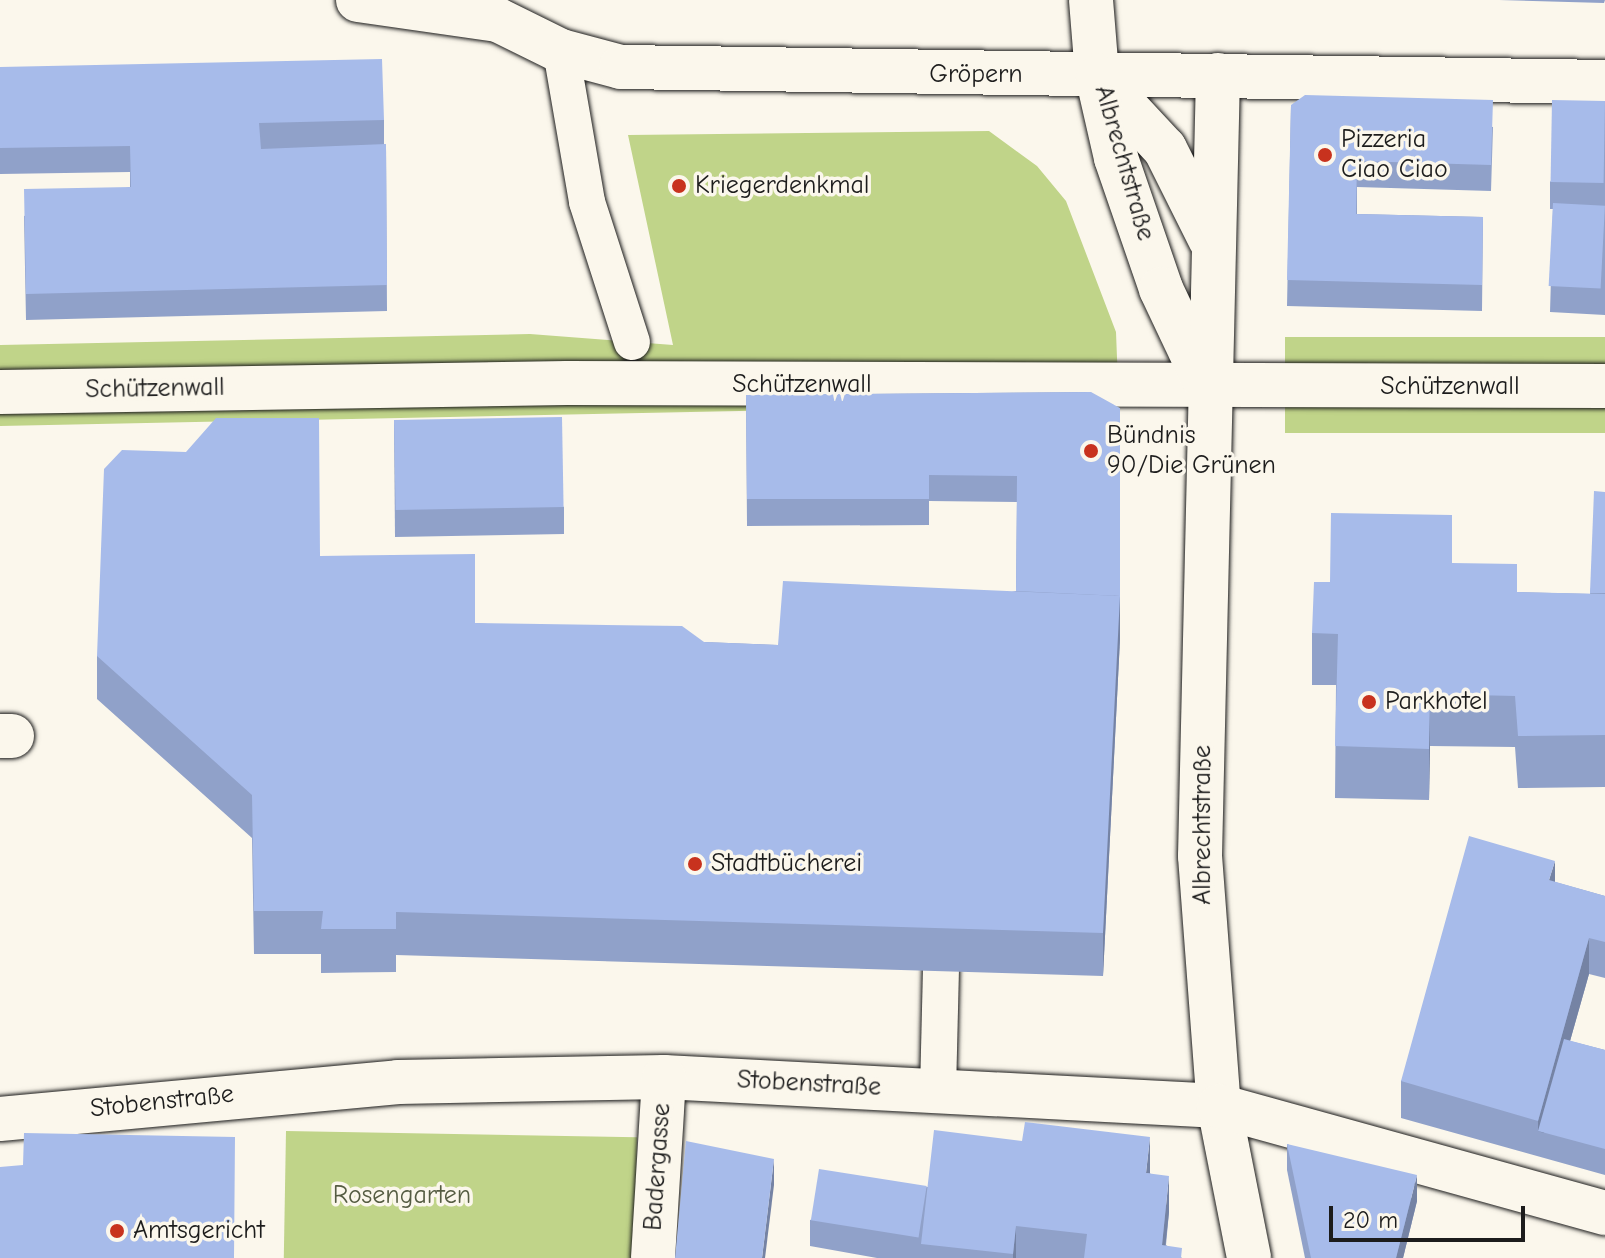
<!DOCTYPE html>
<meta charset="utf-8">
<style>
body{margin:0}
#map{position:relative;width:1605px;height:1258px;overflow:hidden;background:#fbf7ec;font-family:"Comic Neue",sans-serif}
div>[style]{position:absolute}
.green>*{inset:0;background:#c0d489;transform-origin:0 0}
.roads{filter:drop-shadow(0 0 2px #1c1c1c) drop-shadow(0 0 2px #1c1c1c)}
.service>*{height:36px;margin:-18px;padding:0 18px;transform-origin:18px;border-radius:18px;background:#fbf7ec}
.pedestrian>*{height:44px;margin:-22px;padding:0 22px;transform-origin:22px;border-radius:22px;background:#fbf7ec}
.minor>*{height:44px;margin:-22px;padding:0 22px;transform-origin:22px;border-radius:22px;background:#fbf7ec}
.wall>*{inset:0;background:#90a1c9}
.shaded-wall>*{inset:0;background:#7583a4}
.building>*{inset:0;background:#a7bbea;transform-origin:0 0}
.dots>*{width:22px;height:22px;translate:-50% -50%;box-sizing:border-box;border:4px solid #fbf7ec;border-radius:50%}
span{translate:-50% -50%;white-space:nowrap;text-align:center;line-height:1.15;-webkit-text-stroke:7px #fbf7ec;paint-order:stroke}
.street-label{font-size:26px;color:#1c1c1c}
.poi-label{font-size:26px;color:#1c1c1c}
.left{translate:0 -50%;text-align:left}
.park-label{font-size:26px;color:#555c42}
.scale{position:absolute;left:1329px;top:1206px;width:196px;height:36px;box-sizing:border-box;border:4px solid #1c1c1c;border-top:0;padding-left:10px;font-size:24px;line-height:28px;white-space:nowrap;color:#1c1c1c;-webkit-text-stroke:6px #fbf7ec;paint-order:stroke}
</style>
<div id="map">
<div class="green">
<div style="clip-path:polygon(989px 131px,1037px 166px,1066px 201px,1116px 332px,1120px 435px,1091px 418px,1091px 404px,0 426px,0 345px,530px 334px,673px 345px,628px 135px)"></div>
<div style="left:1285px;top:337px;width:320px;height:96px"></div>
<div style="left:286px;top:1131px;width:351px;height:127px;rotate:1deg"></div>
</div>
<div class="roads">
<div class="service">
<div style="left:561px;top:51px;width:153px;rotate:80.2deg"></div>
<div style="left:587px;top:202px;width:147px;rotate:72.2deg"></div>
<div style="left:938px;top:1091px;width:168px;rotate:-88.6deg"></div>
</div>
<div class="pedestrian">
<div style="left:0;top:392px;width:567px;rotate:-0.91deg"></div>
<div style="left:567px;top:383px;width:1038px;rotate:0.17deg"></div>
<div style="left:0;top:736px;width:12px"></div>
</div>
<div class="minor">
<div style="left:358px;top:0;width:141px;rotate:8.1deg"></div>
<div style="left:498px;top:20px;width:70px;rotate:26.2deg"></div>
<div style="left:561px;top:51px;width:62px;rotate:14.9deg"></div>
<div style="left:621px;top:67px;width:984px;rotate:0.87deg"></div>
<div style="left:1091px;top:0;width:75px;rotate:85.4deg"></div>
<div style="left:1097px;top:75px;width:85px;rotate:77.1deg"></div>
<div style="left:1116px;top:158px;width:139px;rotate:71deg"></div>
<div style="left:1161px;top:289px;width:98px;rotate:64.7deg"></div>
<div style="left:1218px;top:75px;width:781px;rotate:91.32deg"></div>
<div style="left:1200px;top:856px;width:251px;rotate:85.7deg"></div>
<div style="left:1219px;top:1106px;width:155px;rotate:78.8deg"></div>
<div style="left:1098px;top:77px;width:98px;rotate:47.1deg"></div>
<div style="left:1165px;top:149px;width:101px;rotate:63.4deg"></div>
<div style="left:0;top:1119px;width:400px;rotate:-5.3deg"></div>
<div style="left:398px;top:1082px;width:266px;rotate:-1.1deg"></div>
<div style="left:664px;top:1077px;width:556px;rotate:2.99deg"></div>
<div style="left:1219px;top:1106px;width:401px;rotate:15.5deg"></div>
<div style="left:653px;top:1258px;width:181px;rotate:-86.5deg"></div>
</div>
</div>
<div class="wall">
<div style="clip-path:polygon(1499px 0,1605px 0,1604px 3px)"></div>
<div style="clip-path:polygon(0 67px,384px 120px,384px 144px,386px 144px,387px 311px,26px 320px,24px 216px,130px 187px,130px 172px,0 174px)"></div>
<div style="clip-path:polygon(1605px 101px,1605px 315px,1550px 312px,1553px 209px,1550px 209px,1550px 182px)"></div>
<div style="clip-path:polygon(1291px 105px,1493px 127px,1491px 191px,1357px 187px,1357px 214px,1483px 217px,1482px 311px,1287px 306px)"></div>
<div style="clip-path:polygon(1091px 392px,1120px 639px,1103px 976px,396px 955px,396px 972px,321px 973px,321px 954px,254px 954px,252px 838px,97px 699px,97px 656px,320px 556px,475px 623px,704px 642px,778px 645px,1016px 591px,1017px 502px,929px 501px,929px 525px,747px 526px,746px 395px)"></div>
<div style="clip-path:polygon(394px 420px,564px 507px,564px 534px,395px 537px)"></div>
<div style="clip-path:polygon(1605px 492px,1605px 787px,1518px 788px,1515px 747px,1430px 746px,1429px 800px,1335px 798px,1336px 685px,1312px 685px,1312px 633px,1330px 582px,1452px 563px,1517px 592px,1590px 594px)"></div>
<div style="clip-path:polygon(1555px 882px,1605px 896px,1605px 978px,1589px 974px,1570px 1041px,1605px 1050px,1605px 1175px,1401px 1118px,1401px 1081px)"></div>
<div style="clip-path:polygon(1287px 1144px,1417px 1201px,1403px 1258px,1305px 1258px,1287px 1170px)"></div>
<div style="clip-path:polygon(1150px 1173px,1169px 1212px,1166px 1245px,1182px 1258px,877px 1258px,810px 1246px,810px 1220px,927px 1187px)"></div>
</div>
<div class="shaded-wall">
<div style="clip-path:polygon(1120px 408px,1120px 639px,1103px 976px,1103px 933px)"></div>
<div style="clip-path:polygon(1430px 694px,1430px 746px,1429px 800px,1429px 749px)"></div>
<div style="clip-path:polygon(1555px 861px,1555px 897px,1549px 880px)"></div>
<div style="clip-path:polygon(1589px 938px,1589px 974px,1544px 1133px,1538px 1131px,1538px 1121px)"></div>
<div style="clip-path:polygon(1150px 1137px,1150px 1173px,1146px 1173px)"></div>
<div style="clip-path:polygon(774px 1159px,774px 1185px,765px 1258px,762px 1258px)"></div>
<div style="clip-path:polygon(1417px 1175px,1417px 1201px,1403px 1258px,1396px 1258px)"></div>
<div style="clip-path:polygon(1169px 1176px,1169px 1212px,1164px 1258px,1162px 1245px)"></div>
<div style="clip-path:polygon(1016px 1226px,1016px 1258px,1013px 1258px,1013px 1254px)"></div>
</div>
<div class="building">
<div style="clip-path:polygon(382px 59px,384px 120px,259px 123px,261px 149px,386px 144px,387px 285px,26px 294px,24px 189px,131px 187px,130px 146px,0 148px,0 67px)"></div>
<div style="clip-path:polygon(1305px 95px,1493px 100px,1491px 165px,1357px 161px,1356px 214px,1483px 217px,1482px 285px,1287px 280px,1291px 105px)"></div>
<div style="left:1552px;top:100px;width:53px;height:82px;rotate:1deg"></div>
<div style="left:1553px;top:203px;width:52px;height:83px;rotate:3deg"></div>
<div style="clip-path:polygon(1091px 392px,1120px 408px,1120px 613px,1120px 596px,1016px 591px,1017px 476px,929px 475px,929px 499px,747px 499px,746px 395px)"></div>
<div style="left:562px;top:417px;width:90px;height:168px;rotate:89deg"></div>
<div style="clip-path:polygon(216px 418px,319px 418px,320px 556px,475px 554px,475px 623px,682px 626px,704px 642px,778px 645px,783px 581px,1120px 596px,1103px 933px,396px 912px,396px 929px,321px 929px,323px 911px,254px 911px,252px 795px,97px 656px,104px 469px,122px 450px,186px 452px)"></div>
<div style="clip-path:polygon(1594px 491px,1605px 492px,1605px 593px,1590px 593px)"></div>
<div style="clip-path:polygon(1331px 513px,1452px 515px,1452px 563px,1517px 564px,1517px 592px,1605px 594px,1605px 735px,1518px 736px,1515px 696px,1430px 694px,1429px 749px,1335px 746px,1338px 634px,1312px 633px,1314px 582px,1330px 582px)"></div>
<div style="clip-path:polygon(1469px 836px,1555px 861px,1549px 880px,1605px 896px,1605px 942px,1589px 938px,1538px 1121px,1401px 1081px)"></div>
<div style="clip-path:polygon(1564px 1039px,1605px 1050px,1605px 1149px,1538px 1131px)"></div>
<div style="clip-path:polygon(1025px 1122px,1150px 1137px,1146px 1173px,1169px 1176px,1162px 1245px,1182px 1248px,1181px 1258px,1084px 1258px,1087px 1234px,1016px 1226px,1013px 1254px,921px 1244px,934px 1130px,1022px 1141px)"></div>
<div style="clip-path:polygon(24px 1133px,235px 1137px,234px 1258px,0 1258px,0 1167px,23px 1165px)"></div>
<div style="clip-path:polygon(686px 1141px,774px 1159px,762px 1258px,675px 1258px)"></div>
<div style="clip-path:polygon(1287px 1144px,1417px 1175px,1396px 1258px,1311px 1258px)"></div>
<div style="left:819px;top:1169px;width:109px;height:52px;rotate:9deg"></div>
</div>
<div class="dots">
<div style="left:1325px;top:155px;background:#c8321e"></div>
<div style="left:679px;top:186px;background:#c8321e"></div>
<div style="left:1091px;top:451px;background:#c8321e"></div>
<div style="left:1369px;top:702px;background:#c8321e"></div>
<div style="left:695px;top:864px;background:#c8321e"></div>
<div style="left:117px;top:1231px;background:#c8321e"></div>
</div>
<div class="street-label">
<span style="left:976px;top:75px">Gröpern</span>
<span style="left:1124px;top:163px;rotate:74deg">Albrechtstraße</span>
<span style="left:802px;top:385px">Schützenwall</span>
<span style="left:1450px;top:387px">Schützenwall</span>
<span style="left:155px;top:389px;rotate:-1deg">Schützenwall</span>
<span style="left:1203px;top:825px;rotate:-90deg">Albrechtstraße</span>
<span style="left:809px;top:1084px;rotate:3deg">Stobenstraße</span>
<span style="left:162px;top:1102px;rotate:-6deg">Stobenstraße</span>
<span style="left:658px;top:1167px;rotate:-86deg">Badergasse</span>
</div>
<div class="poi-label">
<span class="left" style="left:1341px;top:155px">Pizzeria<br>Ciao Ciao</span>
<span class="left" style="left:695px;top:186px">Kriegerdenkmal</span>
<span class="left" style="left:1107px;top:451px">Bündnis<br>90/Die Grünen</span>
<span class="left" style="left:1385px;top:702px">Parkhotel</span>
<span class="left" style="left:711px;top:864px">Stadtbücherei</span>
<span class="left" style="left:133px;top:1231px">Amtsgericht</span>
</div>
<div class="park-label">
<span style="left:402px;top:1196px">Rosengarten</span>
</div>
<div class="scale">20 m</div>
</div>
